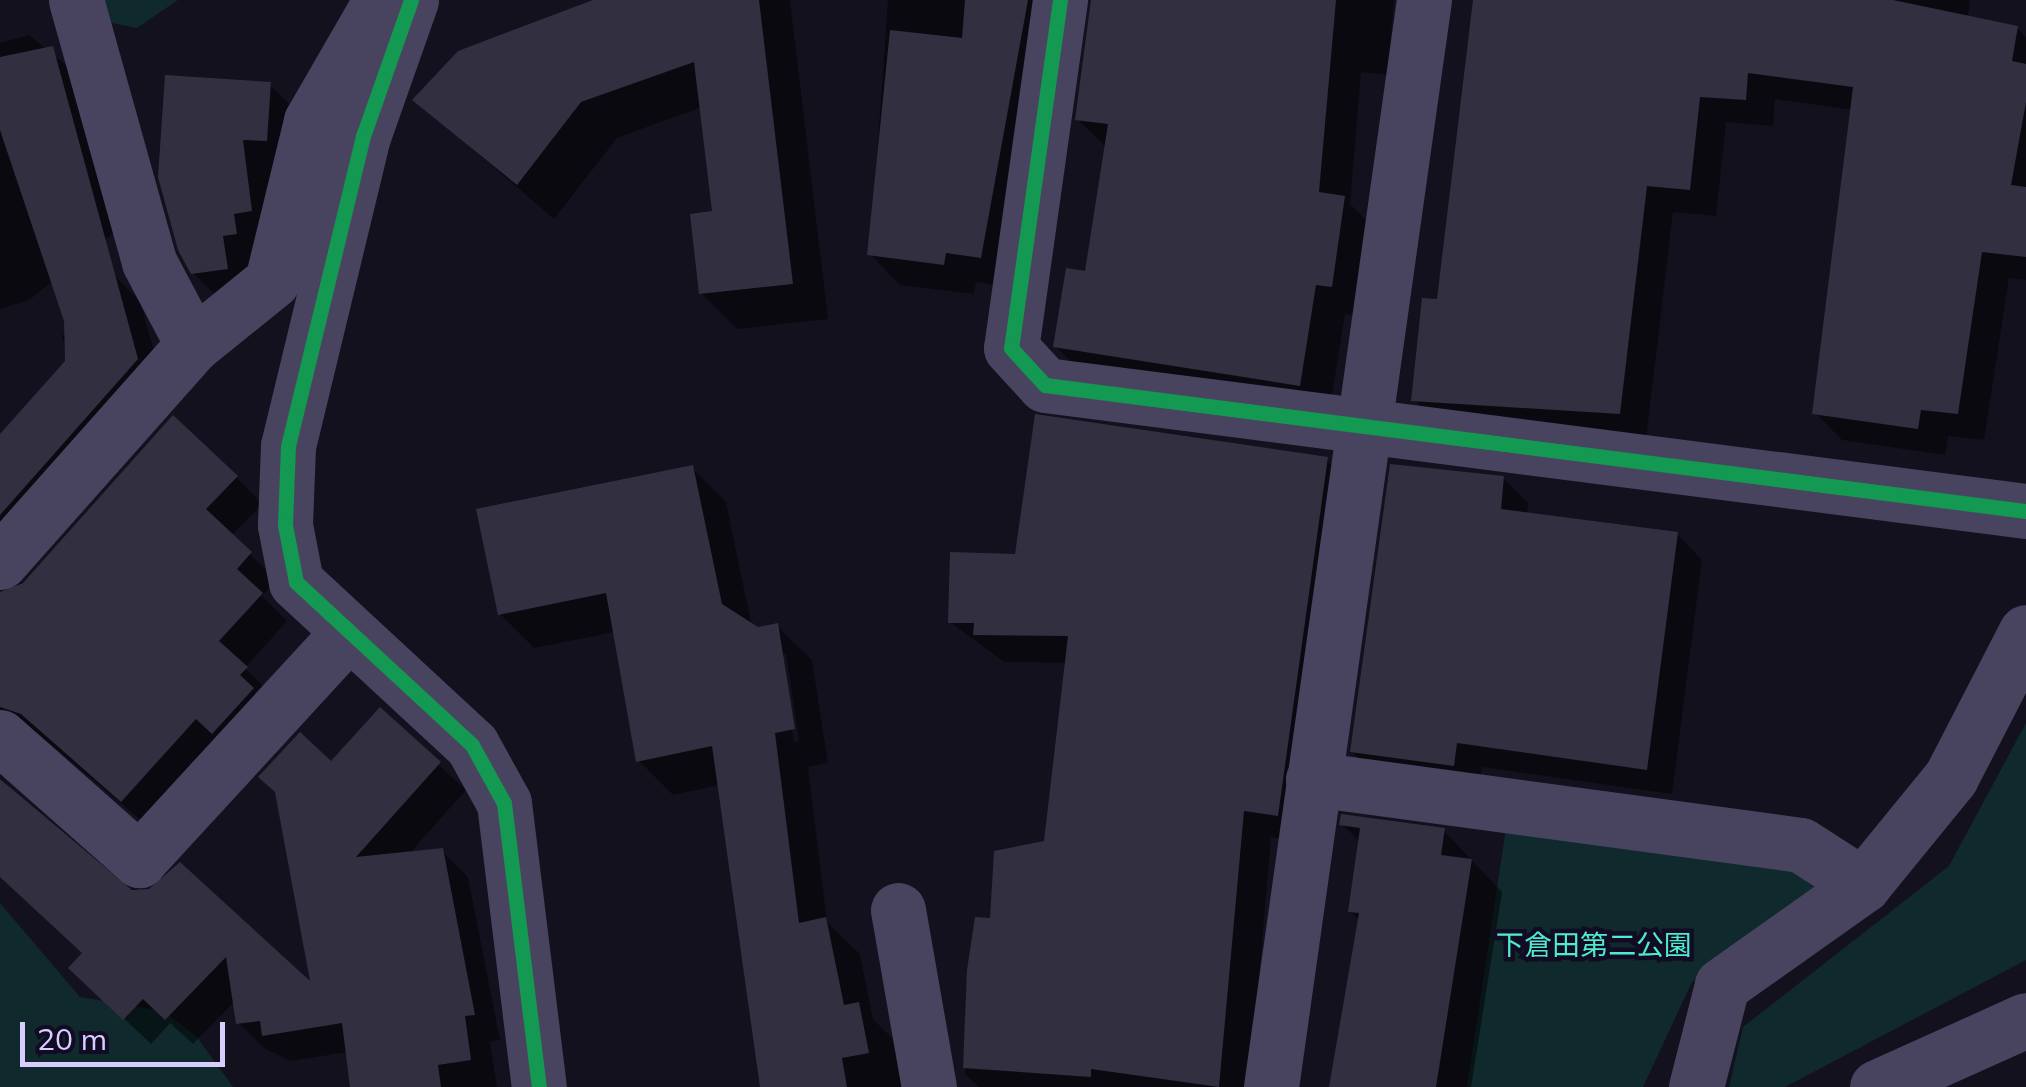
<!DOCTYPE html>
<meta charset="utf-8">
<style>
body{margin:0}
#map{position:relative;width:2026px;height:1087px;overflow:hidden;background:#14111e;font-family:Mulish,"Noto Sans JP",sans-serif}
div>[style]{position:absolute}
.green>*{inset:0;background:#0f292c}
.shadow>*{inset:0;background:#0007}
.building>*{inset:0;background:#322f40}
.street>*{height:55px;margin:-27.5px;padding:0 27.5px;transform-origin:27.5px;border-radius:27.5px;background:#484460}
.cycleway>*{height:15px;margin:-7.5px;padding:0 7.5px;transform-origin:7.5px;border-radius:7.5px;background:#139951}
span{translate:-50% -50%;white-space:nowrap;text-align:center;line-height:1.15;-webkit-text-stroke:9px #110b24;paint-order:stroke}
.park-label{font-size:28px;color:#4eebcf}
.scale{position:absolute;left:20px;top:1022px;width:205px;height:45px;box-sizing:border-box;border:5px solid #d7ceff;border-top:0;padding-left:12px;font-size:30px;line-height:35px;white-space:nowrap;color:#d7ceff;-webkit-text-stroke:8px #110b24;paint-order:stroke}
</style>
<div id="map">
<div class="green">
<div style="clip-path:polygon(53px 0,178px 0,137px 28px,76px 16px)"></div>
<div style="clip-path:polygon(2026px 723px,2026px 960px,1785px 1087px,1729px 1087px,1743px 1027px,1949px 866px)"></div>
<div style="clip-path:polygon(1507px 822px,1795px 868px,1824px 884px,1692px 982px,1643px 1087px,1467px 1087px)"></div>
<div style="clip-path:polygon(0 903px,80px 997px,163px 1011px,197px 1037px,233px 1087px,0 1087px)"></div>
</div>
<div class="shadow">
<div style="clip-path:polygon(600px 0,790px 0,828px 319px,737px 329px,701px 293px,715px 214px,702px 107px,617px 138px,554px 219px,415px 100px)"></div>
<div style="clip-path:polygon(888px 0,1086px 0,1011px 287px,976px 282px,974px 294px,900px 285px,870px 254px)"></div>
<div style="clip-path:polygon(1093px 0,1394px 0,1388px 75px,1361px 72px,1350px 204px,1374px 228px,1362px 316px,1345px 314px,1329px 415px,1086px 377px,1056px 347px,1087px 274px,1107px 148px,1077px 119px)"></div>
<div style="clip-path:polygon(1474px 0,1970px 0,1968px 19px,2017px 28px,2026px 37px,2026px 280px,2009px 278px,1984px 440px,1948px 436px,1945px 455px,1842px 440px,1815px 413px,1853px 110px,1775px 99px,1773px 126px,1726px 122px,1716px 216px,1673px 212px,1646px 440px,1441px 427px,1414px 400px,1439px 301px)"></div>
<div style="clip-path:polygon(29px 35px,78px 75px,120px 228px,29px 300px,0 309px,0 43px)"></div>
<div style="clip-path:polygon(270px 85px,301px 116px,267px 265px,224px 304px,193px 273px,170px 212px)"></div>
<div style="clip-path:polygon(115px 276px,140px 301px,164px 387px,0 579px,0 437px,68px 362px,62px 336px)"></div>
<div style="clip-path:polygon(1327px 460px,1355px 488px,1305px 842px,1271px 837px,1250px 1087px,979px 1087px,965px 1074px,969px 970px,1046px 843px,1068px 663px,1004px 662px,950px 622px,1017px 556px)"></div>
<div style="clip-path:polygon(evenodd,692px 468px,726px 502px,752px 627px,777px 626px,812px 660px,828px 763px,808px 767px,827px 922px,860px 954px,873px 1019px,893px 1039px,902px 1087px,761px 1087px,720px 785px,673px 795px,639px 761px,615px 632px,534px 648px,500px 614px,692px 468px,780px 654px,786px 654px,799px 741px,794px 742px,780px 654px)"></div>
<div style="clip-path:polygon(236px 477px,262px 504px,231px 536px,277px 580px,262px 596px,287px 621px,245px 668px,272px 695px,149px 827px,36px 732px,0 757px,0 593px)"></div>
<div style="clip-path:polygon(1503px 478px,1528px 503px,1527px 515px,1677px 534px,1702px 560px,1672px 794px,1482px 767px,1478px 791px,1378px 777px,1352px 752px)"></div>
<div style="clip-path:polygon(380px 711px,466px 790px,409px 854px,442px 851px,468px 877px,500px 1040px,490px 1042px,497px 1087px,353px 1087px,348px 1052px,291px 1061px,265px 1049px,239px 1023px,235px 1001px,193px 1044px,170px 1023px,151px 1044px,98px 994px,84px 954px,0 875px,0 778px,118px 886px,150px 892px,314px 988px,331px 765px)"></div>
<div style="clip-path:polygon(1342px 824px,1444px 831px,1502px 892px,1471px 1087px,1331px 1087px,1360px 921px,1350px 911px,1360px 842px)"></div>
</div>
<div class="building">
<div style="clip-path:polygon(593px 0,759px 0,793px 284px,699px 294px,690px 214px,712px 211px,694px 62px,581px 102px,517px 185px,412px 100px,458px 51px)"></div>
<div style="clip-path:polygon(965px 0,1028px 0,981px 258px,946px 253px,944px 265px,867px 255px,890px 30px,962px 38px)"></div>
<div style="clip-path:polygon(1091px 0,1336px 0,1319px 192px,1345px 196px,1332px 287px,1316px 285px,1300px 386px,1053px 347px,1066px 268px,1085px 271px,1108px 124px,1075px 120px)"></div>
<div style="clip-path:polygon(1473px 0,1893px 0,2018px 26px,2012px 61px,2026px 64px,2026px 102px,2011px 185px,2026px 187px,2026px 257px,1982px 252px,1958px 414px,1921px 410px,1918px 429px,1812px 414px,1853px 87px,1748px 73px,1746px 100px,1700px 97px,1690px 190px,1647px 186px,1620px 414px,1411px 401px,1422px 298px,1437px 299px)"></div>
<div style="clip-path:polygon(53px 46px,138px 359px,0 515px,0 434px,65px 361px,64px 321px,0 130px,0 57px)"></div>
<div style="clip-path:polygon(165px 75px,271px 82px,267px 141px,243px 140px,252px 211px,234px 214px,237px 234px,223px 236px,228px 269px,191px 274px,178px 250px,158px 177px)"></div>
<div style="clip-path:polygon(1035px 414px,1328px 457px,1278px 816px,1244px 811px,1219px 1087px,1091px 1069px,1091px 1077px,963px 1068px,967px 970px,975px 917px,990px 918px,994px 851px,1044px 841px,1068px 636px,973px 635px,974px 623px,948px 623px,950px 552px,1015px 554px)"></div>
<div style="clip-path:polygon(173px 415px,238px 476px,206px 509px,252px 552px,237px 569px,263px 593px,219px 641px,248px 667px,240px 675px,254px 688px,212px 734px,196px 719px,121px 802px,21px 714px,0 707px,0 592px,23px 583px)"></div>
<div style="clip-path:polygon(1390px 464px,1504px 476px,1501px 509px,1678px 532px,1647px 770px,1457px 743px,1454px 766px,1350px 752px)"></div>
<div style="clip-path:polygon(693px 465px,722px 604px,758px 627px,778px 623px,795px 729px,775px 733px,799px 923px,826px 917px,844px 1005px,859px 1002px,869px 1053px,842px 1058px,847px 1087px,760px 1087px,712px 746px,636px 762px,606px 593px,498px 615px,476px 509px)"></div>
<div style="clip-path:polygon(380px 707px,441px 762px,356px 857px,443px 848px,475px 1015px,465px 1016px,471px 1060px,438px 1065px,441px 1087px,350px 1087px,342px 1023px,262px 1036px,260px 1021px,236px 1024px,226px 957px,165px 1020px,143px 999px,123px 1020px,68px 968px,82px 953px,0 877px,0 779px,132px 890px,149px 889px,180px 862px,310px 981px,275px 792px,258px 777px,300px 732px,331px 761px)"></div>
<div style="clip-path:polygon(1341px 814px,1445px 828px,1441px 855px,1472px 859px,1436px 1087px,1329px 1087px,1359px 913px,1348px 912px,1360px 828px,1339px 825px)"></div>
</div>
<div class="street">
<div style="left:76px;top:0;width:272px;rotate:74.4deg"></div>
<div style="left:149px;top:262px;width:94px;rotate:62.1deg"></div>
<div style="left:193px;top:345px;width:102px;rotate:-39deg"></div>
<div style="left:272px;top:281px;width:165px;rotate:-76.3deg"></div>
<div style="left:311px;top:121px;width:126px;rotate:-60deg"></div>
<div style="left:374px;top:12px;width:22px;rotate:-32deg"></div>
<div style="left:411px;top:0;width:144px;rotate:109.4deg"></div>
<div style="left:363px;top:136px;width:319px;rotate:103.6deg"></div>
<div style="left:288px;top:446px;width:79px;rotate:92.2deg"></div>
<div style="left:285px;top:525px;width:58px;rotate:79.1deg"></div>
<div style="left:296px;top:582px;width:240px;rotate:42.8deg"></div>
<div style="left:472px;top:745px;width:66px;rotate:61.1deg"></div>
<div style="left:504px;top:803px;width:286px;rotate:83deg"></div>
<div style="left:1060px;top:0;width:351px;rotate:98deg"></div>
<div style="left:1011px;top:348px;width:50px;rotate:47.4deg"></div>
<div style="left:1045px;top:385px;width:989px;rotate:7.32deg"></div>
<div style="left:0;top:562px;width:290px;rotate:-48.4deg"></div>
<div style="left:0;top:737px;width:186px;rotate:41.5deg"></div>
<div style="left:139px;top:860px;width:306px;rotate:-47.4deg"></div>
<div style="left:1313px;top:779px;width:492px;rotate:7.7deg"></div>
<div style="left:1801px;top:845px;width:74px;rotate:32.8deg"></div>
<div style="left:898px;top:910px;width:180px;rotate:80.1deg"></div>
<div style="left:1271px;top:1087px;width:1098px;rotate:-81.99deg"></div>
<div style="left:1696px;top:1087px;width:105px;rotate:-75.7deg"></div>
<div style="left:1722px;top:985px;width:173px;rotate:-35.3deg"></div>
<div style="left:1863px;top:885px;width:139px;rotate:-50.8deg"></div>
<div style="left:1951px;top:777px;width:163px;rotate:-62.7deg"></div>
<div style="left:1877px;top:1087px;width:163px;rotate:-24.2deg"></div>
</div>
<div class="cycleway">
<div style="left:411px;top:0;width:144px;rotate:109.4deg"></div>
<div style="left:363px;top:136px;width:319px;rotate:103.6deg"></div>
<div style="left:288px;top:446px;width:79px;rotate:92.2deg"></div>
<div style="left:285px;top:525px;width:58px;rotate:79.1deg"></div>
<div style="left:296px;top:582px;width:240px;rotate:42.8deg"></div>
<div style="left:472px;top:745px;width:66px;rotate:61.1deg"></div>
<div style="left:504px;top:803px;width:286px;rotate:83deg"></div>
<div style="left:1060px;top:0;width:351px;rotate:98deg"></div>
<div style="left:1011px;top:348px;width:50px;rotate:47.4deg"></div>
<div style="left:1045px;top:385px;width:989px;rotate:7.32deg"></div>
</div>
<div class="park-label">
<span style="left:1594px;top:945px">下倉田第二公園</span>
</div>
<div class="scale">20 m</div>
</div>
